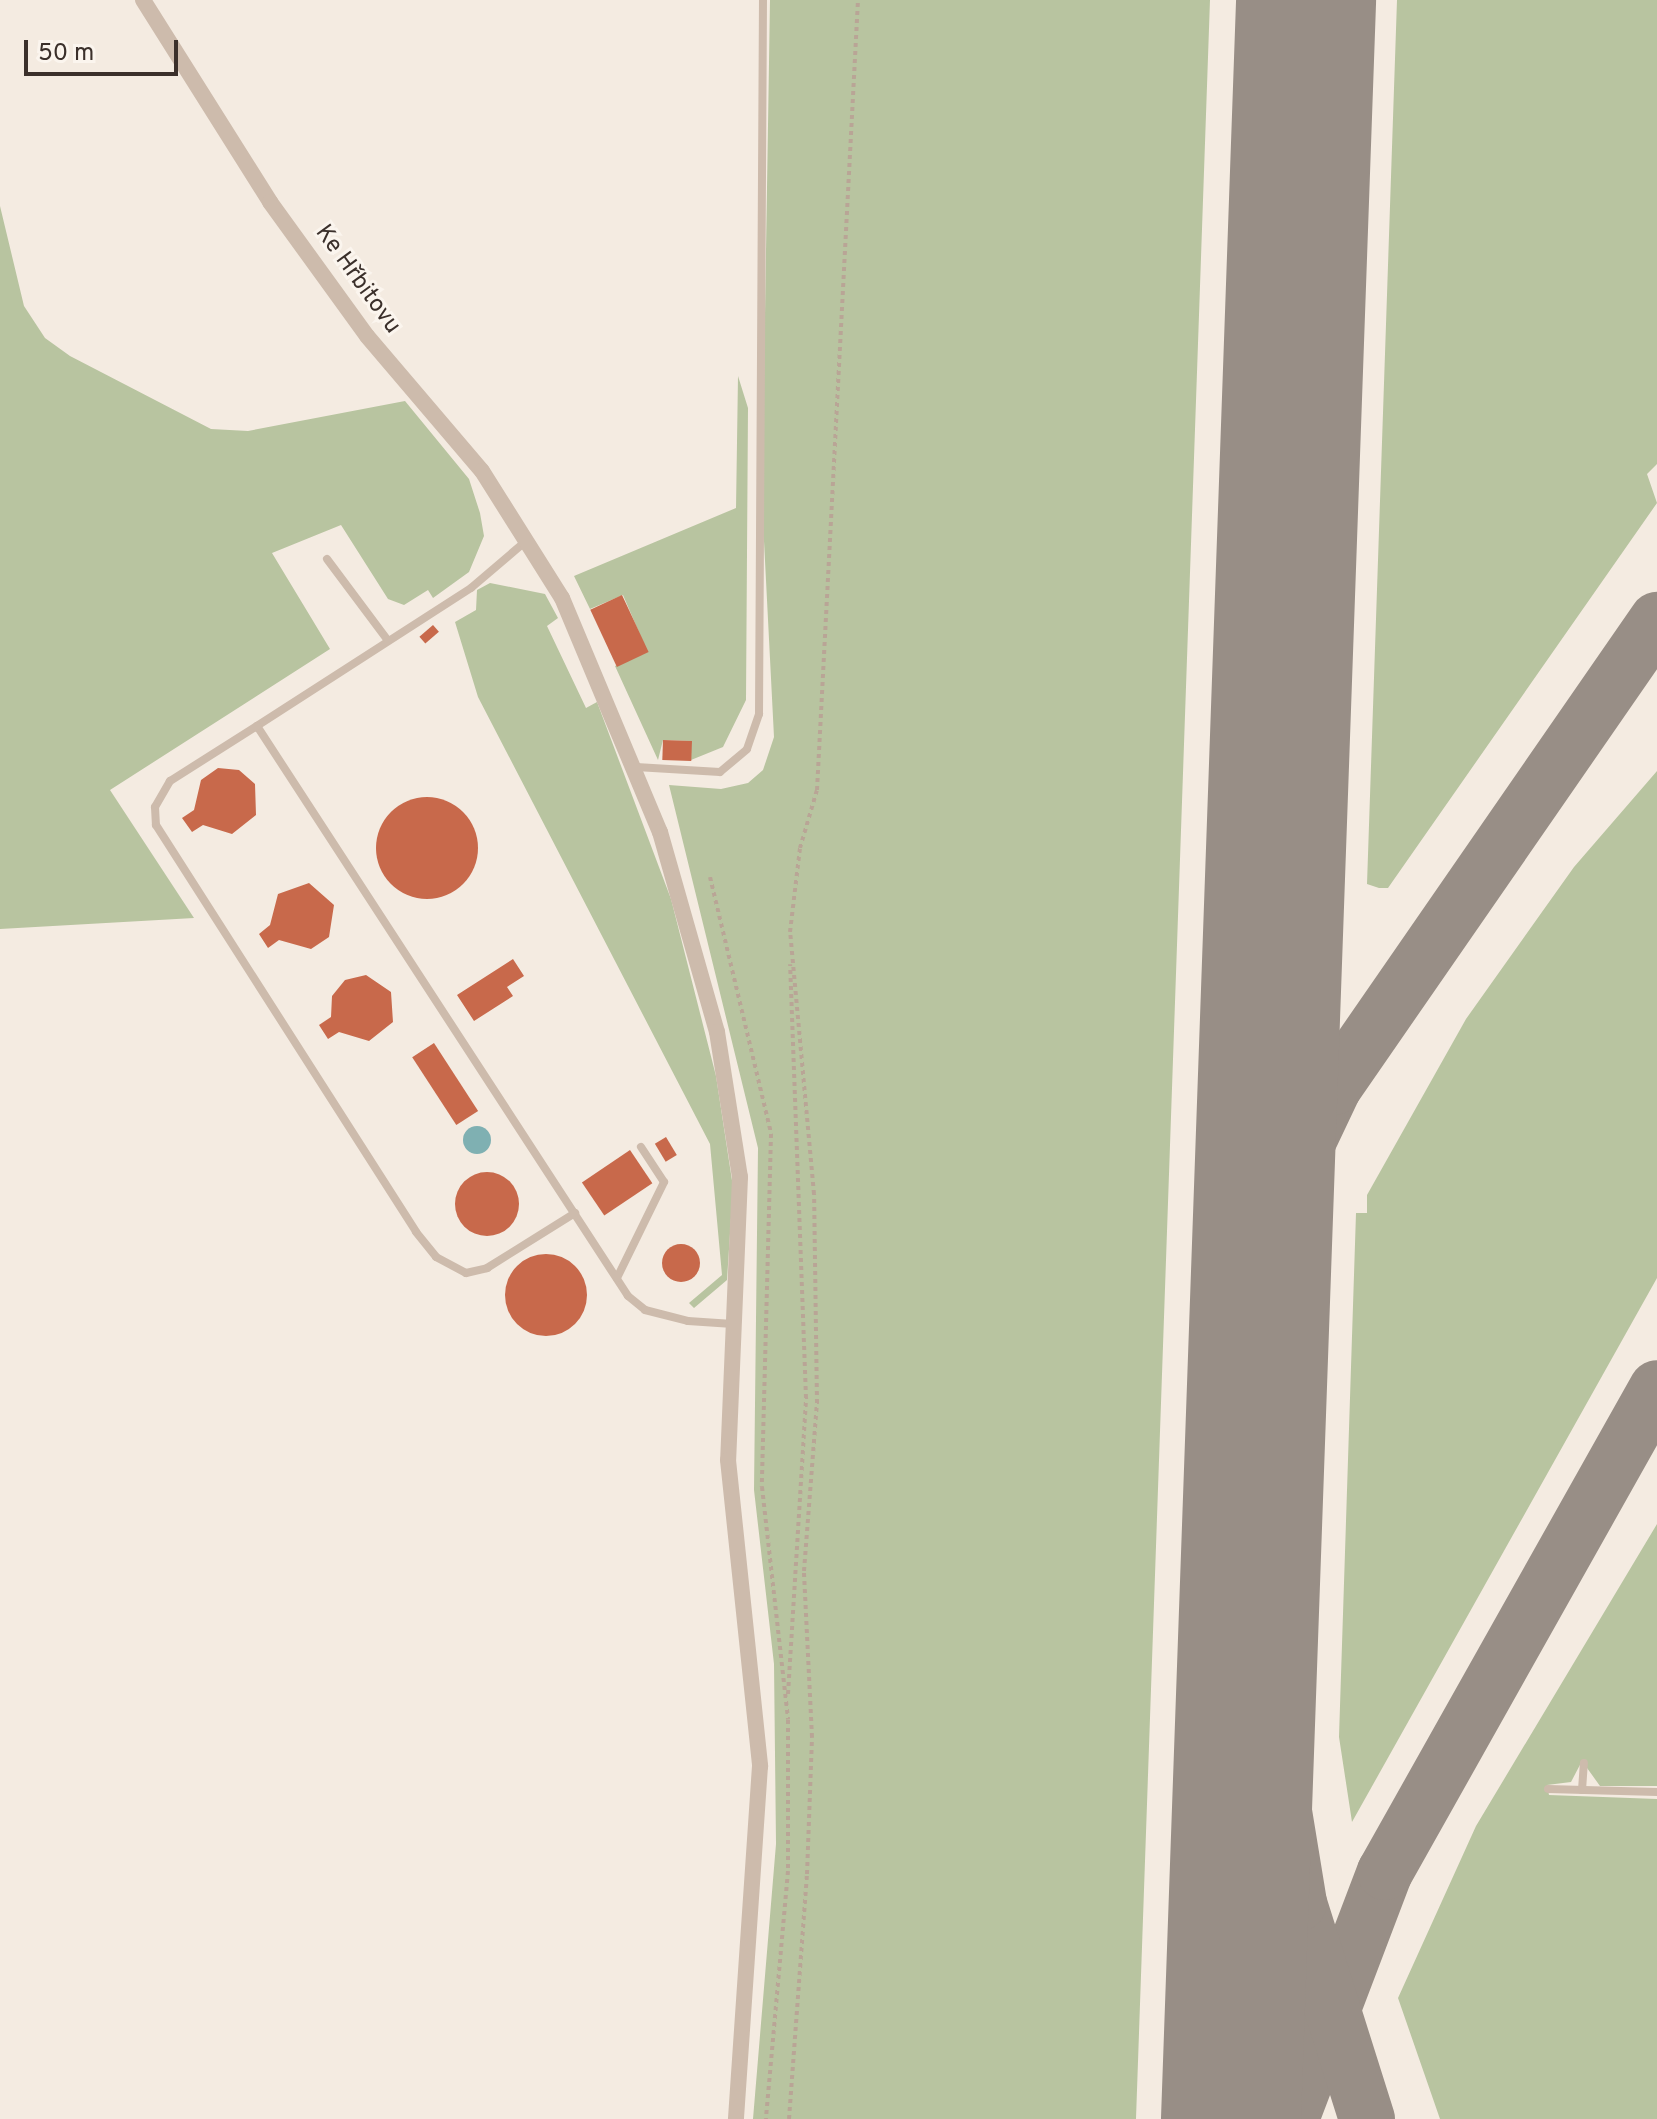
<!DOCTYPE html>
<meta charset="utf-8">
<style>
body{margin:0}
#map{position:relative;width:1657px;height:2119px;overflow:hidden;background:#f4ebe1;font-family:Overpass,sans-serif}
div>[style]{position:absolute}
.green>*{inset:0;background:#b8c4a0}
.water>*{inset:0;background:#7fb0b2}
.round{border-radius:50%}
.taxiway>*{height:56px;margin:-28px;padding:0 28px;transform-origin:28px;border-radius:28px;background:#988e86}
.runway>*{height:140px;margin:-70px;padding:0 70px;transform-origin:70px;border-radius:70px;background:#988e86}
.building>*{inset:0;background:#c8694b;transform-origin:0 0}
.path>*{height:4px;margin-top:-2px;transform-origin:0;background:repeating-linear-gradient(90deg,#b9a596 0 4px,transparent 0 8px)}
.service>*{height:8px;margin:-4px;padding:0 4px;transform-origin:4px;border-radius:4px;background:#cdbbac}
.minor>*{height:16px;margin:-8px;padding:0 8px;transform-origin:8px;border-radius:8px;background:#cdbbac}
span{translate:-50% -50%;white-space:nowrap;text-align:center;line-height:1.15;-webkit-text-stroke:6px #fbf5ee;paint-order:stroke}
.street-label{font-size:24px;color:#3b302b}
.scale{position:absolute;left:24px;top:40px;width:154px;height:36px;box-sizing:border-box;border:4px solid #3b302b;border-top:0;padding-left:10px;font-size:24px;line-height:28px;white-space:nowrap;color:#3b302b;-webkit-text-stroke:6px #fbf5ee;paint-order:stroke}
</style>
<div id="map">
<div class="green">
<div style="clip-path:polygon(770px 0,1210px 0,1136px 2119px,753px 2119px,776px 1844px,774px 1664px,754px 1490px,758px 1148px,669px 785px,721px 789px,748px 783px,763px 770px,774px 737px,762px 502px)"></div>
<div style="clip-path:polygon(1397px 0,1657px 0,1657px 464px,1647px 474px,1657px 503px,1388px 888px,1379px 888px,1367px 884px)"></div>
<div style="clip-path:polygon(0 206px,24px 306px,45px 338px,70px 356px,211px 429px,248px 431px,405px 401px,469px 479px,480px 513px,484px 536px,469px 572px,433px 598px,428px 590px,404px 605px,388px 599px,341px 525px,272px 553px,330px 649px,110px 790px,194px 918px,0 929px)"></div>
<div style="clip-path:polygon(738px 376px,748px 408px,746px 700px,723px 747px,691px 760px,691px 741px,663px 740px,658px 760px,615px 666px,647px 651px,623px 595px,590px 609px,574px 576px,736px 508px)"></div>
<div style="clip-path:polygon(490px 583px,545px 594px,558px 618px,547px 626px,586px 708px,597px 702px,671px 899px,716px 1076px,733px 1187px,727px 1280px,694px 1308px,689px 1303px,722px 1275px,710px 1144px,478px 697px,455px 622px,476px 610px,477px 590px)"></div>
<div style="clip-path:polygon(1657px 771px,1657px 1278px,1352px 1822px,1339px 1737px,1356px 1213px,1367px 1213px,1367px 1195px,1466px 1019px,1574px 867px)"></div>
<div style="clip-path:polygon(1657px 1524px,1657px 1786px,1600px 1786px,1582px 1761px,1571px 1782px,1547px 1785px,1549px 1795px,1657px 1799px,1657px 2119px,1440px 2119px,1398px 1998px,1476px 1826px)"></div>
</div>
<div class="water">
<div class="round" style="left:463px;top:1126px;width:28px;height:28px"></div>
</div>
<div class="taxiway">
<div style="left:1291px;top:2119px;width:264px;rotate:-69.2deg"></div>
<div style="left:1385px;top:1872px;width:555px;rotate:-60.66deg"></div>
<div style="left:1367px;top:2119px;width:226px;rotate:-107.5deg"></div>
<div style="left:1299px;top:1903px;width:223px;rotate:-99.3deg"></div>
<div style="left:1263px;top:1683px;width:179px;rotate:-92.6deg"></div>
<div style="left:1255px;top:1504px;width:237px;rotate:-86.6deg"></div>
<div style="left:1269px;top:1267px;width:104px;rotate:-74.9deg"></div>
<div style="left:1296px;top:1167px;width:89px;rotate:-64.6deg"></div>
<div style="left:1334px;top:1087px;width:568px;rotate:-55.33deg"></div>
</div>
<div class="runway">
<div style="left:1231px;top:2119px;width:2120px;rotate:-87.97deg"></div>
</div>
<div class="building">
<div style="left:622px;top:595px;width:63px;height:35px;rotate:65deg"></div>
<div style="left:433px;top:625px;width:9px;height:18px;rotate:49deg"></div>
<div style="left:663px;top:740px;width:29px;height:20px;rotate:2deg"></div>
<div style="clip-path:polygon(218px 768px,239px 770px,255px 784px,256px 815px,232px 834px,203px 825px,192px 832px,182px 818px,194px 810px,201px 780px)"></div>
<div class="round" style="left:376px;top:797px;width:102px;height:102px"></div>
<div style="clip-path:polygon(309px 883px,334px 905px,329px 937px,311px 949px,279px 940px,268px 948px,259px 934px,270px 925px,278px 894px)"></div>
<div style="clip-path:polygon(513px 959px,524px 976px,507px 987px,513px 996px,474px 1021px,457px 995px)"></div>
<div style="clip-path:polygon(366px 975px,391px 992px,393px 1022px,369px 1041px,339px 1032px,328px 1039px,319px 1025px,331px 1017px,332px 996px,345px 980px)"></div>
<div style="left:434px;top:1043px;width:81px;height:26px;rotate:57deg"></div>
<div style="left:666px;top:1137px;width:21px;height:13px;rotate:59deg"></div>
<div style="left:630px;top:1150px;width:40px;height:58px;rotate:56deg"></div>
<div class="round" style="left:455px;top:1172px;width:64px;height:64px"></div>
<div class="round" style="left:662px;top:1244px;width:38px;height:38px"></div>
<div class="round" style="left:505px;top:1254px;width:82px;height:82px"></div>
</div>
<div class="path">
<div style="left:710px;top:877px;width:264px;rotate:76.6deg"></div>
<div style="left:771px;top:1134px;width:353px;rotate:91.5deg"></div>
<div style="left:762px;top:1487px;width:234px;rotate:83.6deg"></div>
<div style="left:788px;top:1720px;width:151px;rotate:90deg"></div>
<div style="left:788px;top:1871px;width:249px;rotate:95.1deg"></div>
<div style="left:788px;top:1694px;width:297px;rotate:-86.5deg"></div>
<div style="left:806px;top:1398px;width:434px;rotate:-92.1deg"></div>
<div style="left:789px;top:2119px;width:246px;rotate:-85.8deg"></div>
<div style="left:807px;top:1874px;width:137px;rotate:-87.9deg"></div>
<div style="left:812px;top:1737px;width:166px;rotate:-92.8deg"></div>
<div style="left:804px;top:1571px;width:169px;rotate:-85.6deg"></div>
<div style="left:817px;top:1403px;width:209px;rotate:-90.8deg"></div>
<div style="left:814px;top:1194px;width:263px;rotate:-95.2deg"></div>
<div style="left:790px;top:932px;width:85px;rotate:-83.2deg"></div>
<div style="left:800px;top:848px;width:60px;rotate:-73.7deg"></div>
<div style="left:817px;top:790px;width:791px;rotate:-87.03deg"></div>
</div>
<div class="service">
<div style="left:526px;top:541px;width:72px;rotate:139.5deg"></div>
<div style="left:471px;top:588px;width:255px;rotate:147.2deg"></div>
<div style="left:257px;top:726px;width:680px;rotate:56.94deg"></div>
<div style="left:628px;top:1296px;width:22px;rotate:39deg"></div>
<div style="left:645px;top:1310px;width:44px;rotate:14.3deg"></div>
<div style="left:688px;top:1321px;width:45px;rotate:3.8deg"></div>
<div style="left:327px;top:559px;width:99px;rotate:53.2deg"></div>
<div style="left:257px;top:726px;width:103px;rotate:147.7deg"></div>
<div style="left:170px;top:781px;width:30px;rotate:120deg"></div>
<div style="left:155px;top:807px;width:18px;rotate:87deg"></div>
<div style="left:156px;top:825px;width:483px;rotate:57.4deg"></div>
<div style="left:416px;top:1232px;width:32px;rotate:51deg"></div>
<div style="left:436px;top:1257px;width:34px;rotate:28deg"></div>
<div style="left:466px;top:1273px;width:22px;rotate:-13deg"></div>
<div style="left:487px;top:1268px;width:104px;rotate:-32deg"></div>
<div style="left:636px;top:767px;width:84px;rotate:3.4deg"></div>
<div style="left:720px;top:772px;width:35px;rotate:-40deg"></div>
<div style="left:747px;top:749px;width:37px;rotate:-71deg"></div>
<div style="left:759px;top:714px;width:714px;rotate:-89.68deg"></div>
<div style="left:617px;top:1278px;width:107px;rotate:-63.9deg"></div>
<div style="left:664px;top:1182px;width:42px;rotate:-123.3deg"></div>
<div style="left:1548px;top:1789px;width:109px;rotate:1.6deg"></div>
<div style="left:1582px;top:1790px;width:27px;rotate:-86deg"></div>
</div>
<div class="minor">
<div style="left:143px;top:0;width:239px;rotate:57.8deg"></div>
<div style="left:270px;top:202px;width:165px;rotate:54.1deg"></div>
<div style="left:367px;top:336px;width:177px;rotate:49.6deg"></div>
<div style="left:482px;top:471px;width:150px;rotate:57.8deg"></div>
<div style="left:562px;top:598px;width:254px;rotate:67.3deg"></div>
<div style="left:660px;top:832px;width:208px;rotate:74.1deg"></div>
<div style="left:717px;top:1032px;width:147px;rotate:81deg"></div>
<div style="left:740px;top:1177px;width:283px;rotate:92.4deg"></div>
<div style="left:728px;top:1460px;width:308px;rotate:84deg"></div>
<div style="left:760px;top:1766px;width:354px;rotate:93.9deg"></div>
</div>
<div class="street-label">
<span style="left:357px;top:280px;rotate:54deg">Ke Hřbitovu</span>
</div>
<div class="scale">50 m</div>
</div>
